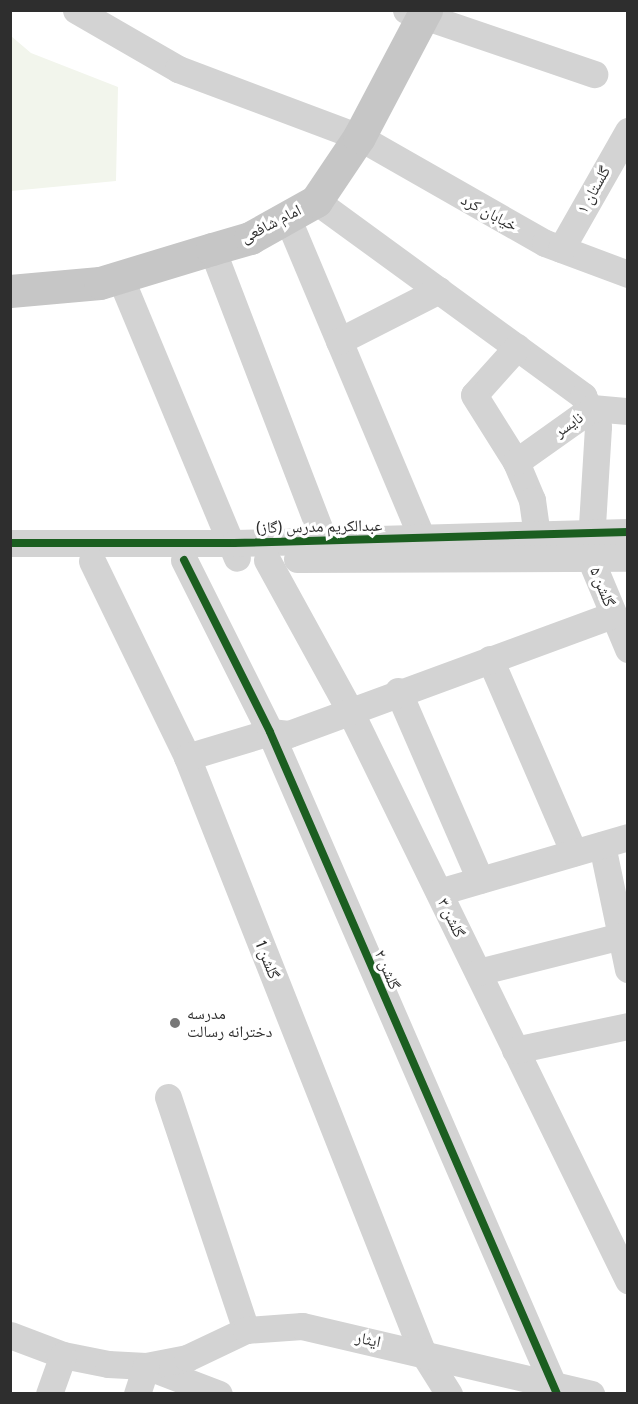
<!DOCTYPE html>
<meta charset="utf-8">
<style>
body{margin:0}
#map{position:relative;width:638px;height:1404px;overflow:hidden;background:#fff;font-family:Cabin,"Noto Naskh Arabic",sans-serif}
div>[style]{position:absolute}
.green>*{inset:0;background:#f2f5ec}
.minor>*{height:27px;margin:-13.5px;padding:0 13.5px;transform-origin:13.5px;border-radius:13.5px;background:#d3d3d3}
.major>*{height:33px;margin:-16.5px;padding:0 16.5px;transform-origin:16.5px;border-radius:16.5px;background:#c6c6c6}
.cycleway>*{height:8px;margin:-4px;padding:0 4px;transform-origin:4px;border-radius:4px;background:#1b5e20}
.dots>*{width:16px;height:16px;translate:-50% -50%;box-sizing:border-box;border:3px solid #fff;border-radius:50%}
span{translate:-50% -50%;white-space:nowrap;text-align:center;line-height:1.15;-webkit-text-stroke:6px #fff;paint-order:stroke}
.street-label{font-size:16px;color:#2e2e2e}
.poi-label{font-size:16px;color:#2e2e2e}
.left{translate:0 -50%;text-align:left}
.frame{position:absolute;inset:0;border:12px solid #2e2e2e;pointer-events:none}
</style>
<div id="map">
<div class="green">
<div style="clip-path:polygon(11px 36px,31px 53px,118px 87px,116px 181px,11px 191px)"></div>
</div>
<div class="minor">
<div style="left:76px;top:10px;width:118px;rotate:30deg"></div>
<div style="left:178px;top:69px;width:193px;rotate:20.6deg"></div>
<div style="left:359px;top:137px;width:214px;rotate:29.7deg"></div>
<div style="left:545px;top:243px;width:89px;rotate:20.5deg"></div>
<div style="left:406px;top:10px;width:199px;rotate:18.8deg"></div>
<div style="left:316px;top:201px;width:331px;rotate:36.1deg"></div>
<div style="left:583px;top:396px;width:34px;rotate:64deg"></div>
<div style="left:598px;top:427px;width:131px;rotate:93.5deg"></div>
<div style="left:590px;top:558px;width:99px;rotate:67.3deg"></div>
<div style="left:287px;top:217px;width:348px;rotate:67.2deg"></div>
<div style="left:212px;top:249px;width:313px;rotate:69deg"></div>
<div style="left:561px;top:249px;width:136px;rotate:-60.4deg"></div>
<div style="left:120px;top:277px;width:304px;rotate:67.4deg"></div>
<div style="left:339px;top:341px;width:112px;rotate:-27deg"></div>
<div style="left:517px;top:347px;width:64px;rotate:131.9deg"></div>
<div style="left:474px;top:395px;width:79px;rotate:57.9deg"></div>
<div style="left:516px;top:462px;width:41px;rotate:67.2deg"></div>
<div style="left:532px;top:500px;width:36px;rotate:82deg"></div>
<div style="left:516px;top:462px;width:93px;rotate:-35.4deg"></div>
<div style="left:592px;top:408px;width:36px;rotate:5deg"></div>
<div style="left:10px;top:543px;width:224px"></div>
<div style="left:234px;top:543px;width:394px;rotate:-1.6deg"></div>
<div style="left:297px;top:559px;width:331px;rotate:-0.2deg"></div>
<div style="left:184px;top:560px;width:192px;rotate:63.4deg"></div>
<div style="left:270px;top:732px;width:722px;rotate:66.56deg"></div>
<div style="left:267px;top:560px;width:170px;rotate:61.2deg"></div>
<div style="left:349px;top:709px;width:636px;rotate:63.96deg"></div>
<div style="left:92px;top:561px;width:218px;rotate:64.1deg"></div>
<div style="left:187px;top:757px;width:639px;rotate:68.42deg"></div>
<div style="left:422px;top:1351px;width:51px;rotate:57.9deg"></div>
<div style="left:490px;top:659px;width:211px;rotate:66.6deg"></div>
<div style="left:398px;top:691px;width:206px;rotate:66.5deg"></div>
<div style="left:187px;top:757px;width:87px;rotate:-16.8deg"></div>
<div style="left:270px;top:732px;width:19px;rotate:6deg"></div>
<div style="left:289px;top:734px;width:345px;rotate:-20.2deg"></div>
<div style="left:602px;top:845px;width:127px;rotate:78.2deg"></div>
<div style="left:439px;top:892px;width:197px;rotate:-16.2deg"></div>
<div style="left:478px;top:972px;width:147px;rotate:-14.1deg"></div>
<div style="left:515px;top:1050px;width:116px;rotate:-12deg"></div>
<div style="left:168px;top:1097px;width:246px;rotate:71.5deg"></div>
<div style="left:10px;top:1335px;width:57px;rotate:20.7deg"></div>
<div style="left:63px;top:1355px;width:46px;rotate:11.3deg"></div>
<div style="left:108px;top:1364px;width:38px;rotate:3deg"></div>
<div style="left:146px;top:1366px;width:78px;rotate:21deg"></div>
<div style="left:146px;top:1366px;width:42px;rotate:-11deg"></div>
<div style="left:187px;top:1358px;width:65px;rotate:-25.4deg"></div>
<div style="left:246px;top:1330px;width:56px;rotate:-4.1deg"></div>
<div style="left:302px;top:1326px;width:297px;rotate:13.2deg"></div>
<div style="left:49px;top:1394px;width:41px;rotate:-70.3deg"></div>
<div style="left:137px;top:1394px;width:29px;rotate:-72deg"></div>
</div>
<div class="major">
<div style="left:10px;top:291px;width:90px;rotate:-5.1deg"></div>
<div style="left:100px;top:283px;width:117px;rotate:-16.9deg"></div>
<div style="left:212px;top:249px;width:40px;rotate:-16deg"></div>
<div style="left:250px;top:238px;width:76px;rotate:-29.3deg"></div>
<div style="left:316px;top:201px;width:77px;rotate:-56.1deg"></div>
<div style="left:359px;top:137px;width:144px;rotate:-62.2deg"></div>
</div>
<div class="cycleway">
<div style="left:10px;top:543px;width:224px"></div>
<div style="left:234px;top:543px;width:394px;rotate:-1.6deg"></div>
<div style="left:184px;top:560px;width:192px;rotate:63.4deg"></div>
<div style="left:270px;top:732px;width:722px;rotate:66.56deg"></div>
</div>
<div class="dots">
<div style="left:175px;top:1023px;background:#777"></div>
</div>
<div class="street-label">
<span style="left:594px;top:190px;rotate:-61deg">گلستان ۱</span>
<span style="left:489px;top:213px;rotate:28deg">خیابان کرد</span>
<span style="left:271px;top:224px;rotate:-27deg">امام شافعی</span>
<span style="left:569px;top:425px;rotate:-35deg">نایسر</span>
<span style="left:319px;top:527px;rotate:-1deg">عبدالکریم مدرس (گاز)</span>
<span style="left:602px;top:587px;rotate:68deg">گلشن ۵</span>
<span style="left:451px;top:918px;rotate:64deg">گلشن ۳</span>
<span style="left:267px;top:960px;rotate:68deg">گلشن 1</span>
<span style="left:387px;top:970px;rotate:67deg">گلشن ۲</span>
<span style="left:368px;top:1340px;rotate:12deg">ایثار</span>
</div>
<div class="poi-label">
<span class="left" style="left:187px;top:1023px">مدرسه<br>دخترانه رسالت</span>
</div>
<div class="frame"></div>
</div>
